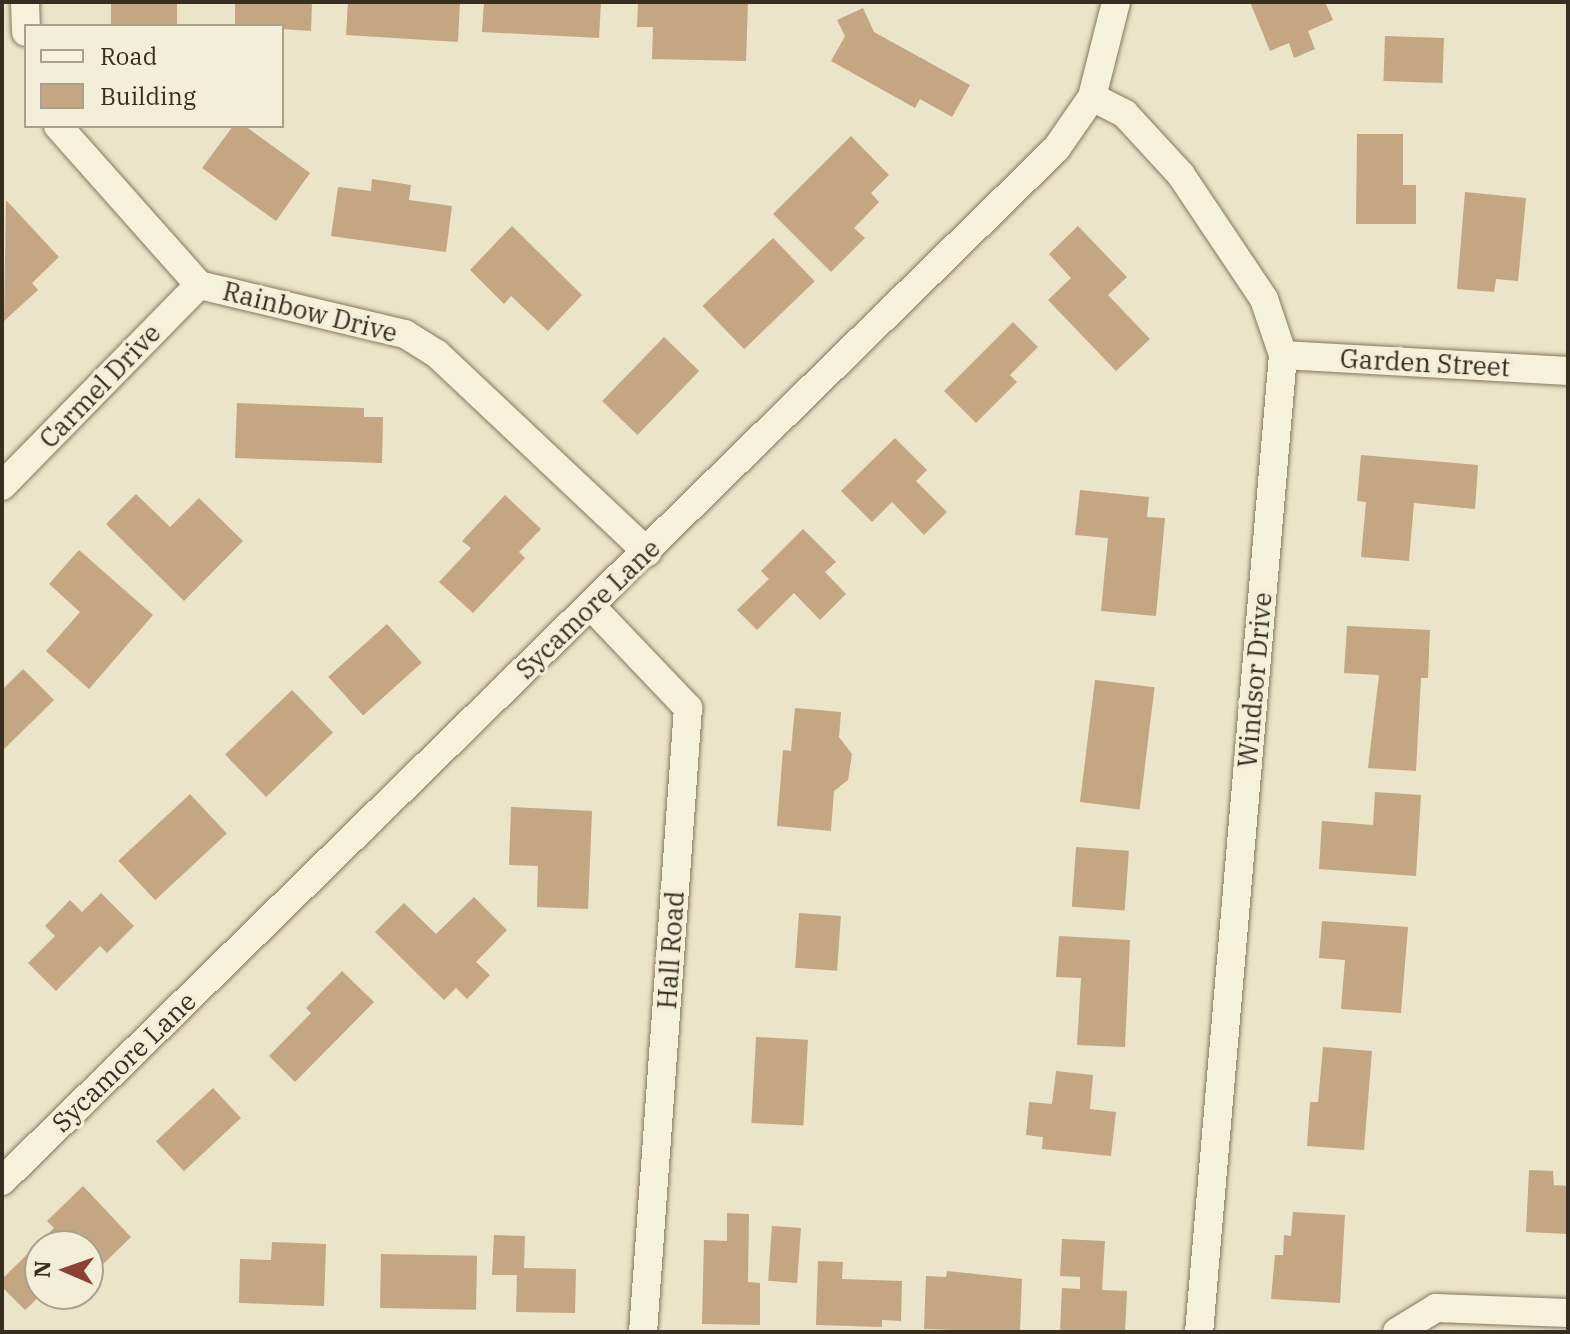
<!DOCTYPE html>
<style>
body{margin:0}
#map{position:relative;width:1570px;height:1334px;overflow:hidden;background:#eae4c8;font-family:"IBM Plex Serif",serif}
div>[style]{position:absolute}
.building>*{inset:0;background:#c4a682;transform-origin:0 0}
.roads{filter:drop-shadow(0 0 2px #85785f) drop-shadow(0 0 2px #85785f)}
.minor>*{height:28px;margin:-14px;padding:0 14px;transform-origin:14px;border-radius:14px;background:#f6f1db}
span{translate:-50% -50%;white-space:nowrap;text-align:center;line-height:1.15;-webkit-text-stroke:7px #f2eed7;paint-order:stroke}
.street-label{font-size:26px;color:#362e21}
.frame{position:absolute;inset:0;border:4px solid #362e21;pointer-events:none}
.legend{position:absolute;left:24px;top:24px;width:260px;height:104px;box-sizing:border-box;background:#f2eed7;border:2px solid #a7a18e;margin:0;padding:10px 14px;list-style:none;font-size:24px;color:#362e21}
.legend li{display:flex;align-items:center;gap:16px;height:40px}
.legend b{width:40px;border:2px solid #a7a18e}
.north{position:absolute;left:24px;top:1230px;width:80px;height:80px;box-sizing:border-box;background:#f2eed7;border:2px solid #a7a18e;border-radius:50%;rotate:272deg;font-size:22px;font-weight:700;line-height:32px;text-align:center;color:#362e21}
.north::after{content:'';display:block;margin:auto;width:28px;height:36px;background:#8d4035;clip-path:polygon(50% 0,100% 100%,50% 72%,0 100%)}
</style>
<div id="map">
<div class="building">
<div style="left:111px;top:2px;width:66px;height:24px"></div>
<div style="clip-path:polygon(235px 2px,312px 2px,311px 31px,235px 26px)"></div>
<div style="clip-path:polygon(348px 2px,460px 2px,458px 42px,346px 35px)"></div>
<div style="clip-path:polygon(484px 2px,601px 2px,599px 38px,482px 32px)"></div>
<div style="clip-path:polygon(638px 2px,748px 2px,746px 61px,652px 59px,653px 27px,637px 27px)"></div>
<div style="clip-path:polygon(1250px 2px,1325px 2px,1333px 20px,1308px 31px,1315px 49px,1294px 58px,1289px 43px,1270px 51px)"></div>
<div style="clip-path:polygon(863px 8px,874px 32px,970px 85px,952px 117px,920px 99px,915px 108px,831px 61px,845px 36px,837px 20px)"></div>
<div style="left:1385px;top:36px;width:59px;height:45px;rotate:2deg"></div>
<div style="clip-path:polygon(233px 126px,245px 126px,310px 173px,276px 221px,202px 168px)"></div>
<div style="clip-path:polygon(1357px 134px,1403px 134px,1403px 185px,1416px 185px,1416px 224px,1356px 224px)"></div>
<div style="clip-path:polygon(851px 136px,889px 175px,871px 193px,879px 202px,854px 228px,865px 238px,831px 272px,773px 214px)"></div>
<div style="clip-path:polygon(372px 179px,411px 185px,409px 200px,452px 206px,446px 252px,331px 236px,338px 187px,371px 191px)"></div>
<div style="clip-path:polygon(1465px 192px,1526px 198px,1518px 281px,1496px 279px,1494px 292px,1457px 289px)"></div>
<div style="clip-path:polygon(6px 200px,59px 257px,32px 283px,38px 290px,4px 321px)"></div>
<div style="clip-path:polygon(512px 226px,582px 295px,548px 331px,511px 296px,504px 304px,470px 270px)"></div>
<div style="clip-path:polygon(1078px 226px,1127px 277px,1108px 295px,1150px 339px,1116px 371px,1048px 300px,1071px 278px,1049px 254px)"></div>
<div style="left:773px;top:238px;width:60px;height:98px;rotate:46deg"></div>
<div style="clip-path:polygon(1013px 322px,1038px 347px,1010px 375px,1017px 382px,976px 423px,944px 391px)"></div>
<div style="left:664px;top:337px;width:49px;height:89px;rotate:44deg"></div>
<div style="clip-path:polygon(237px 403px,364px 408px,364px 417px,383px 417px,382px 463px,235px 458px)"></div>
<div style="clip-path:polygon(895px 438px,927px 470px,916px 481px,947px 512px,924px 535px,892px 502px,872px 522px,841px 491px)"></div>
<div style="clip-path:polygon(1361px 455px,1478px 465px,1475px 509px,1414px 503px,1409px 561px,1361px 557px,1366px 502px,1357px 501px)"></div>
<div style="clip-path:polygon(1080px 490px,1149px 497px,1147px 517px,1165px 518px,1156px 616px,1101px 611px,1108px 538px,1075px 535px)"></div>
<div style="clip-path:polygon(136px 494px,170px 527px,199px 498px,243px 541px,184px 601px,106px 524px)"></div>
<div style="clip-path:polygon(505px 495px,541px 529px,519px 552px,525px 558px,473px 613px,439px 582px,471px 548px,462px 541px)"></div>
<div style="clip-path:polygon(803px 529px,836px 562px,825px 572px,846px 594px,820px 620px,794px 593px,757px 630px,737px 610px,769px 579px,761px 571px)"></div>
<div style="clip-path:polygon(79px 550px,153px 615px,89px 689px,46px 651px,80px 612px,49px 584px)"></div>
<div style="left:387px;top:624px;width:52px;height:79px;rotate:48deg"></div>
<div style="clip-path:polygon(1347px 626px,1430px 630px,1428px 678px,1421px 678px,1416px 771px,1368px 768px,1379px 675px,1344px 673px)"></div>
<div style="clip-path:polygon(23px 669px,54px 700px,2px 751px,2px 690px)"></div>
<div style="left:1095px;top:680px;width:60px;height:123px;rotate:7deg"></div>
<div style="left:292px;top:690px;width:59px;height:93px;rotate:46deg"></div>
<div style="clip-path:polygon(795px 708px,841px 712px,839px 737px,852px 754px,848px 780px,834px 791px,831px 831px,777px 826px,783px 750px,791px 751px)"></div>
<div style="clip-path:polygon(1375px 792px,1421px 795px,1416px 876px,1319px 869px,1322px 821px,1373px 825px)"></div>
<div style="left:190px;top:794px;width:54px;height:98px;rotate:47deg"></div>
<div style="clip-path:polygon(511px 807px,592px 811px,588px 909px,537px 907px,538px 866px,509px 865px)"></div>
<div style="left:1076px;top:847px;width:53px;height:60px;rotate:4deg"></div>
<div style="clip-path:polygon(101px 893px,134px 926px,107px 953px,100px 946px,56px 991px,28px 963px,55px 936px,45px 926px,70px 900px,82px 912px)"></div>
<div style="clip-path:polygon(474px 897px,507px 930px,476px 962px,490px 975px,467px 999px,456px 988px,444px 1000px,375px 932px,404px 903px,436px 934px)"></div>
<div style="left:799px;top:913px;width:42px;height:55px;rotate:4deg"></div>
<div style="clip-path:polygon(1322px 921px,1408px 927px,1401px 1013px,1341px 1009px,1345px 960px,1319px 958px)"></div>
<div style="clip-path:polygon(1059px 936px,1130px 940px,1125px 1047px,1077px 1045px,1081px 978px,1056px 977px)"></div>
<div style="clip-path:polygon(342px 971px,374px 1002px,295px 1082px,269px 1056px,311px 1013px,306px 1008px)"></div>
<div style="left:756px;top:1037px;width:52px;height:86px;rotate:3deg"></div>
<div style="clip-path:polygon(1323px 1047px,1372px 1051px,1364px 1150px,1307px 1146px,1310px 1102px,1318px 1102px)"></div>
<div style="clip-path:polygon(1056px 1071px,1093px 1075px,1090px 1109px,1116px 1112px,1111px 1156px,1042px 1149px,1043px 1137px,1026px 1135px,1029px 1102px,1052px 1104px)"></div>
<div style="left:213px;top:1088px;width:41px;height:78px;rotate:47deg"></div>
<div style="clip-path:polygon(1529px 1170px,1553px 1171px,1554px 1185px,1568px 1186px,1568px 1234px,1526px 1232px)"></div>
<div style="clip-path:polygon(83px 1186px,131px 1237px,97px 1270px,88px 1261px,88px 1246px,40px 1246px,40px 1296px,25px 1310px,2px 1287px,2px 1279px,54px 1228px,47px 1221px)"></div>
<div style="clip-path:polygon(1293px 1212px,1345px 1215px,1340px 1303px,1271px 1299px,1275px 1255px,1283px 1255px,1284px 1235px,1291px 1236px)"></div>
<div style="clip-path:polygon(727px 1213px,749px 1214px,748px 1282px,760px 1283px,760px 1325px,702px 1324px,704px 1240px,727px 1241px)"></div>
<div style="left:772px;top:1226px;width:29px;height:55px;rotate:4deg"></div>
<div style="clip-path:polygon(494px 1235px,525px 1236px,524px 1268px,576px 1269px,575px 1313px,516px 1312px,517px 1275px,492px 1275px)"></div>
<div style="clip-path:polygon(1062px 1239px,1105px 1241px,1102px 1290px,1127px 1291px,1125px 1332px,1060px 1332px,1062px 1288px,1080px 1289px,1080px 1277px,1060px 1276px)"></div>
<div style="clip-path:polygon(272px 1242px,326px 1244px,324px 1306px,239px 1303px,240px 1259px,271px 1260px)"></div>
<div style="left:381px;top:1254px;width:96px;height:54px;rotate:1deg"></div>
<div style="clip-path:polygon(818px 1261px,843px 1262px,842px 1279px,902px 1281px,901px 1321px,882px 1320px,882px 1327px,816px 1325px)"></div>
<div style="clip-path:polygon(947px 1271px,1022px 1279px,1020px 1332px,924px 1329px,926px 1276px,946px 1277px)"></div>
</div>
<div class="roads">
<div class="minor">
<div style="left:25px;top:2px;width:30px;rotate:88deg"></div>
<div style="left:1092px;top:97px;width:37px;rotate:27deg"></div>
<div style="left:1125px;top:114px;width:83px;rotate:47.4deg"></div>
<div style="left:1181px;top:175px;width:149px;rotate:56.2deg"></div>
<div style="left:1264px;top:299px;width:59px;rotate:71.3deg"></div>
<div style="left:1283px;top:355px;width:981px;rotate:94.91deg"></div>
<div style="left:58px;top:126px;width:213px;rotate:48.4deg"></div>
<div style="left:199px;top:285px;width:212px;rotate:13.4deg"></div>
<div style="left:405px;top:334px;width:38px;rotate:32deg"></div>
<div style="left:437px;top:354px;width:289px;rotate:43.3deg"></div>
<div style="left:1283px;top:355px;width:285px;rotate:3.2deg"></div>
<div style="left:2px;top:486px;width:281px;rotate:-45.6deg"></div>
<div style="left:591px;top:606px;width:141px;rotate:46.4deg"></div>
<div style="left:688px;top:708px;width:626px;rotate:94.12deg"></div>
<div style="left:2px;top:1181px;width:1475px;rotate:-44.4deg"></div>
<div style="left:1056px;top:149px;width:63px;rotate:-55.3deg"></div>
<div style="left:1092px;top:97px;width:98px;rotate:-75.8deg"></div>
<div style="left:1397px;top:1332px;width:46px;rotate:-31.6deg"></div>
<div style="left:1436px;top:1308px;width:132px;rotate:2.2deg"></div>
</div>
</div>
<div class="street-label">
<span style="left:310px;top:312px;rotate:14deg">Rainbow Drive</span>
<span style="left:1425px;top:363px;rotate:3deg">Garden Street</span>
<span style="left:100px;top:386px;rotate:-46deg">Carmel Drive</span>
<span style="left:588px;top:609px;rotate:-44deg">Sycamore Lane</span>
<span style="left:1255px;top:680px;rotate:-85deg">Windsor Drive</span>
<span style="left:671px;top:950px;rotate:-86deg">Hall Road</span>
<span style="left:124px;top:1062px;rotate:-44deg">Sycamore Lane</span>
</div>
<div class="frame"></div>
<ul class="legend">
<li><b style="height:10px;background:#f6f1db"></b>Road</li>
<li><b style="height:22px;background:#c4a682"></b>Building</li>
</ul>
<div class="north">N</div>
</div>
